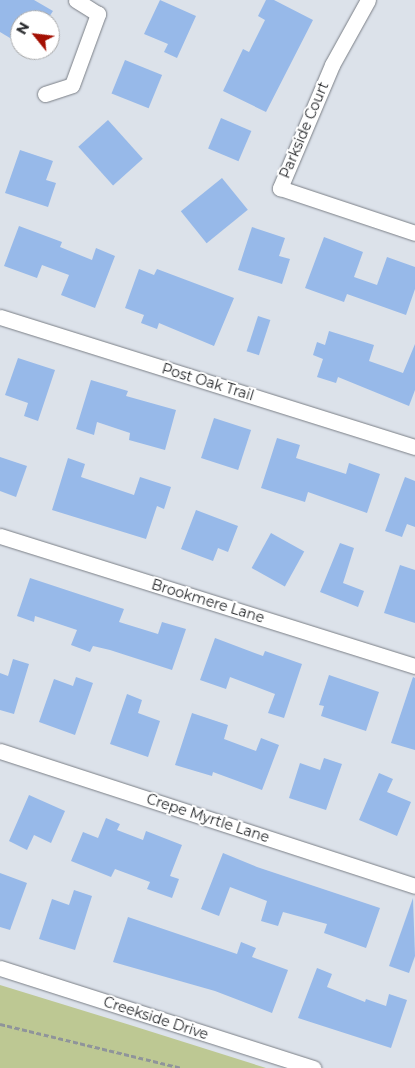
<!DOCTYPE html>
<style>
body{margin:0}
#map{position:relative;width:415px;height:1068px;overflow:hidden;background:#dce2ea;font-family:Montserrat,sans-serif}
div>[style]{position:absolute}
.green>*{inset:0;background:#bdc893}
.building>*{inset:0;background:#97b9e9;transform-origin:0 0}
.path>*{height:2.5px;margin-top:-1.25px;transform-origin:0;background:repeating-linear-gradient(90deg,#8f949a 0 5px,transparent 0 7.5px)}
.roads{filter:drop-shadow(0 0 1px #7a7f86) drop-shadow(0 0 1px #7a7f86)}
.street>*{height:15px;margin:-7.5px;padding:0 7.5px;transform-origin:7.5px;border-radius:7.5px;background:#fff}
span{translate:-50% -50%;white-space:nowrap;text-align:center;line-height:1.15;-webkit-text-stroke:4px #fff;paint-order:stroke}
.street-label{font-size:14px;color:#25272a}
.north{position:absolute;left:10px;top:10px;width:50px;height:50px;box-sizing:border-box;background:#fff;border:1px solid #a8a9aa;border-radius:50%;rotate:299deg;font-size:14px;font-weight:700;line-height:20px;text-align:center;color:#25272a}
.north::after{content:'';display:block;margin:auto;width:18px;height:22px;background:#a41003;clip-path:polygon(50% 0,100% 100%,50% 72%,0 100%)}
</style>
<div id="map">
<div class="green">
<div style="clip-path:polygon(0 985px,130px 1025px,266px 1068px,0 1068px)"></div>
</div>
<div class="building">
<div style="clip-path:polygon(0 0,34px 0,53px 11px,47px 20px,20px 20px,20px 44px,0 32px)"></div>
<div style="clip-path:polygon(160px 0,196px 16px,177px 58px,164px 52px,168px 44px,144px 34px)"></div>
<div style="clip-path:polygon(266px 0,274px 0,313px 20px,266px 112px,223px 91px,243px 49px,249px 52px,265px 20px,258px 16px)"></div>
<div style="left:125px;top:60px;width:40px;height:36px;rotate:22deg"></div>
<div style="left:221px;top:118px;width:33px;height:33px;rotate:23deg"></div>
<div style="left:108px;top:120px;width:52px;height:40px;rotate:48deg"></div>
<div style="clip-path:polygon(20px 150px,53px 161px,46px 180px,56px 183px,48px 207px,5px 193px)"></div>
<div style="left:222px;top:178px;width:41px;height:53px;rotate:51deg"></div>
<div style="clip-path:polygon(19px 226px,62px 242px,60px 247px,92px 260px,96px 248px,115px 256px,95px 308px,61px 295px,69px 275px,42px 265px,37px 278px,4px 266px)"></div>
<div style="clip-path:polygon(252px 227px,285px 238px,279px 256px,290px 259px,282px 284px,238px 270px)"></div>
<div style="clip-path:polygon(324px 237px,363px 252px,354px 277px,377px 285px,387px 257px,415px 267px,415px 289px,406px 315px,347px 294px,344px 302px,305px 288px)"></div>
<div style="clip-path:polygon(139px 269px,154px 275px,157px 269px,234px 298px,214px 346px,159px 323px,157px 329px,141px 323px,144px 315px,125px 308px)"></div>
<div style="left:258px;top:316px;width:13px;height:37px;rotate:18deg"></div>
<div style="clip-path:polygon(329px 331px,374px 345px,369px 361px,403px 373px,415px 344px,415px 390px,409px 406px,338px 377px,336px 383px,317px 377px,323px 359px,313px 355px,317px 342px,325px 345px)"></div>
<div style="clip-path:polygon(18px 358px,55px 370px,38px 421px,24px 416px,28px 403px,5px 395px)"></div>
<div style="clip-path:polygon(91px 380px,128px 391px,126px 396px,176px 410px,165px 450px,129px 440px,130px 433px,97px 422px,94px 435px,76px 429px)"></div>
<div style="left:214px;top:418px;width:39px;height:42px;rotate:18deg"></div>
<div style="clip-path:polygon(277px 438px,300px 445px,296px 458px,346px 474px,349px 463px,380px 474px,367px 513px,308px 492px,305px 502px,261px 488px)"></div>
<div style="clip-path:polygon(0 457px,27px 466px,16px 497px,0 491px)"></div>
<div style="clip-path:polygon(68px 458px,85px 464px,81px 477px,134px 495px,140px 477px,171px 487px,164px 509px,157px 506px,146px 539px,52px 510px)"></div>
<div style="clip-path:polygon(405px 477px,415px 481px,415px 527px,407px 524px,402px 537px,385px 531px)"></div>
<div style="clip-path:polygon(196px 510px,238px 526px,228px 552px,218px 548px,213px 561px,181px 549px)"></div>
<div style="left:271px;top:533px;width:38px;height:40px;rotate:29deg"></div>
<div style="clip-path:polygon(340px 543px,354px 548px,343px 583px,364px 591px,358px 607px,320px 592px)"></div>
<div style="clip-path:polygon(400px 565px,415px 570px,415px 623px,384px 613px)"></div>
<div style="clip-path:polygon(30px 578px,124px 609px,119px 622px,158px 634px,162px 622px,186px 629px,172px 670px,110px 650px,93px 646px,90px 652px,71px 645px,77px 630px,35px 616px,34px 622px,17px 616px)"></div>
<div style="clip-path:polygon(215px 638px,263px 656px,265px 651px,302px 664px,284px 718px,268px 713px,275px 694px,230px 677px,226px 689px,200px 680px)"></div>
<div style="clip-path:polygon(13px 659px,29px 664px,14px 714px,0 710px,0 673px,8px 676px)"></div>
<div style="clip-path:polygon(329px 675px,379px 692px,366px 731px,321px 716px,324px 706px,319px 705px)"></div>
<div style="clip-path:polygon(76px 677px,93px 683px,75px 735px,39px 722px,54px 679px,73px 686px)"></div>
<div style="clip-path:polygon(413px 677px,415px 678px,415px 750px,391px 743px)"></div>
<div style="clip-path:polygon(127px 694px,142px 700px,138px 713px,160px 721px,148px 757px,110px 744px)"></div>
<div style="clip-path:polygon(192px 713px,228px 725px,224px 739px,256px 751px,261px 738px,279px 745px,262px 790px,213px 772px,212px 776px,175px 765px)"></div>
<div style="clip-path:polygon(324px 758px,342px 764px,326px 810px,289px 798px,300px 763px,320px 770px)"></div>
<div style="clip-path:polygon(379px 773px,393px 779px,387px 792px,411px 802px,397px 836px,359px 820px)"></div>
<div style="clip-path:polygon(29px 795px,65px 811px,51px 843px,34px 835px,27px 850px,9px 841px)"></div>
<div style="clip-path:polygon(106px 818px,120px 824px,117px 830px,143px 840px,146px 831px,182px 845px,170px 876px,179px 879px,172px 898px,147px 889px,150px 882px,115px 869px,111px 877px,71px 861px,83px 832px,98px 838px)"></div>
<div style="clip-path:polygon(223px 853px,257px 867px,380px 908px,366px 948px,324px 933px,327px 924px,283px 912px,278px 926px,261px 921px,267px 901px,230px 887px,219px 916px,201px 909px)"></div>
<div style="clip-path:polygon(0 873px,27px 883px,10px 930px,0 927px)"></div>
<div style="clip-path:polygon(74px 890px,92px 896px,75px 950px,39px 939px,52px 899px,69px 905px)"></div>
<div style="clip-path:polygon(413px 898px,415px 956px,409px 973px,389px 966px)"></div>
<div style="clip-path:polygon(128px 917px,237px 954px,241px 942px,256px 948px,252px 957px,288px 970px,272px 1013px,215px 991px,113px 962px)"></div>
<div style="clip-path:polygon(317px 968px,332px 974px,327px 987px,365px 1002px,366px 999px,386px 1006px,389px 994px,407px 1000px,391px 1048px,298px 1018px)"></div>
</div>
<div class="path">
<div style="left:0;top:1024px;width:187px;rotate:13.6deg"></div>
</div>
<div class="roads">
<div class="street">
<div style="left:368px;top:0;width:74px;rotate:119deg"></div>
<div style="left:332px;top:65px;width:134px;rotate:112.9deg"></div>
<div style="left:280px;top:188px;width:142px;rotate:18.4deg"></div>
<div style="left:45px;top:94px;width:28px;rotate:-18deg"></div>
<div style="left:72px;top:85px;width:76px;rotate:-69.9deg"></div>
<div style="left:98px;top:14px;width:26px;rotate:-148deg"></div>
<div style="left:0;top:317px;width:435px;rotate:17.4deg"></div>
<div style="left:0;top:536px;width:435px;rotate:17.4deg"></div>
<div style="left:0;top:751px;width:436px;rotate:18deg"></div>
<div style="left:0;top:968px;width:329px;rotate:17.7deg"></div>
</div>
</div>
<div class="street-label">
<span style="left:304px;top:130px;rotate:-67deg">Parkside Court</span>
<span style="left:208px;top:382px;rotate:17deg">Post Oak Trail</span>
<span style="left:208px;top:601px;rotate:17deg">Brookmere Lane</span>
<span style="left:208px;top:818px;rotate:18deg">Crepe Myrtle Lane</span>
<span style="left:156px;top:1018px;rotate:18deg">Creekside Drive</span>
</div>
<div class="north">N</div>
</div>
